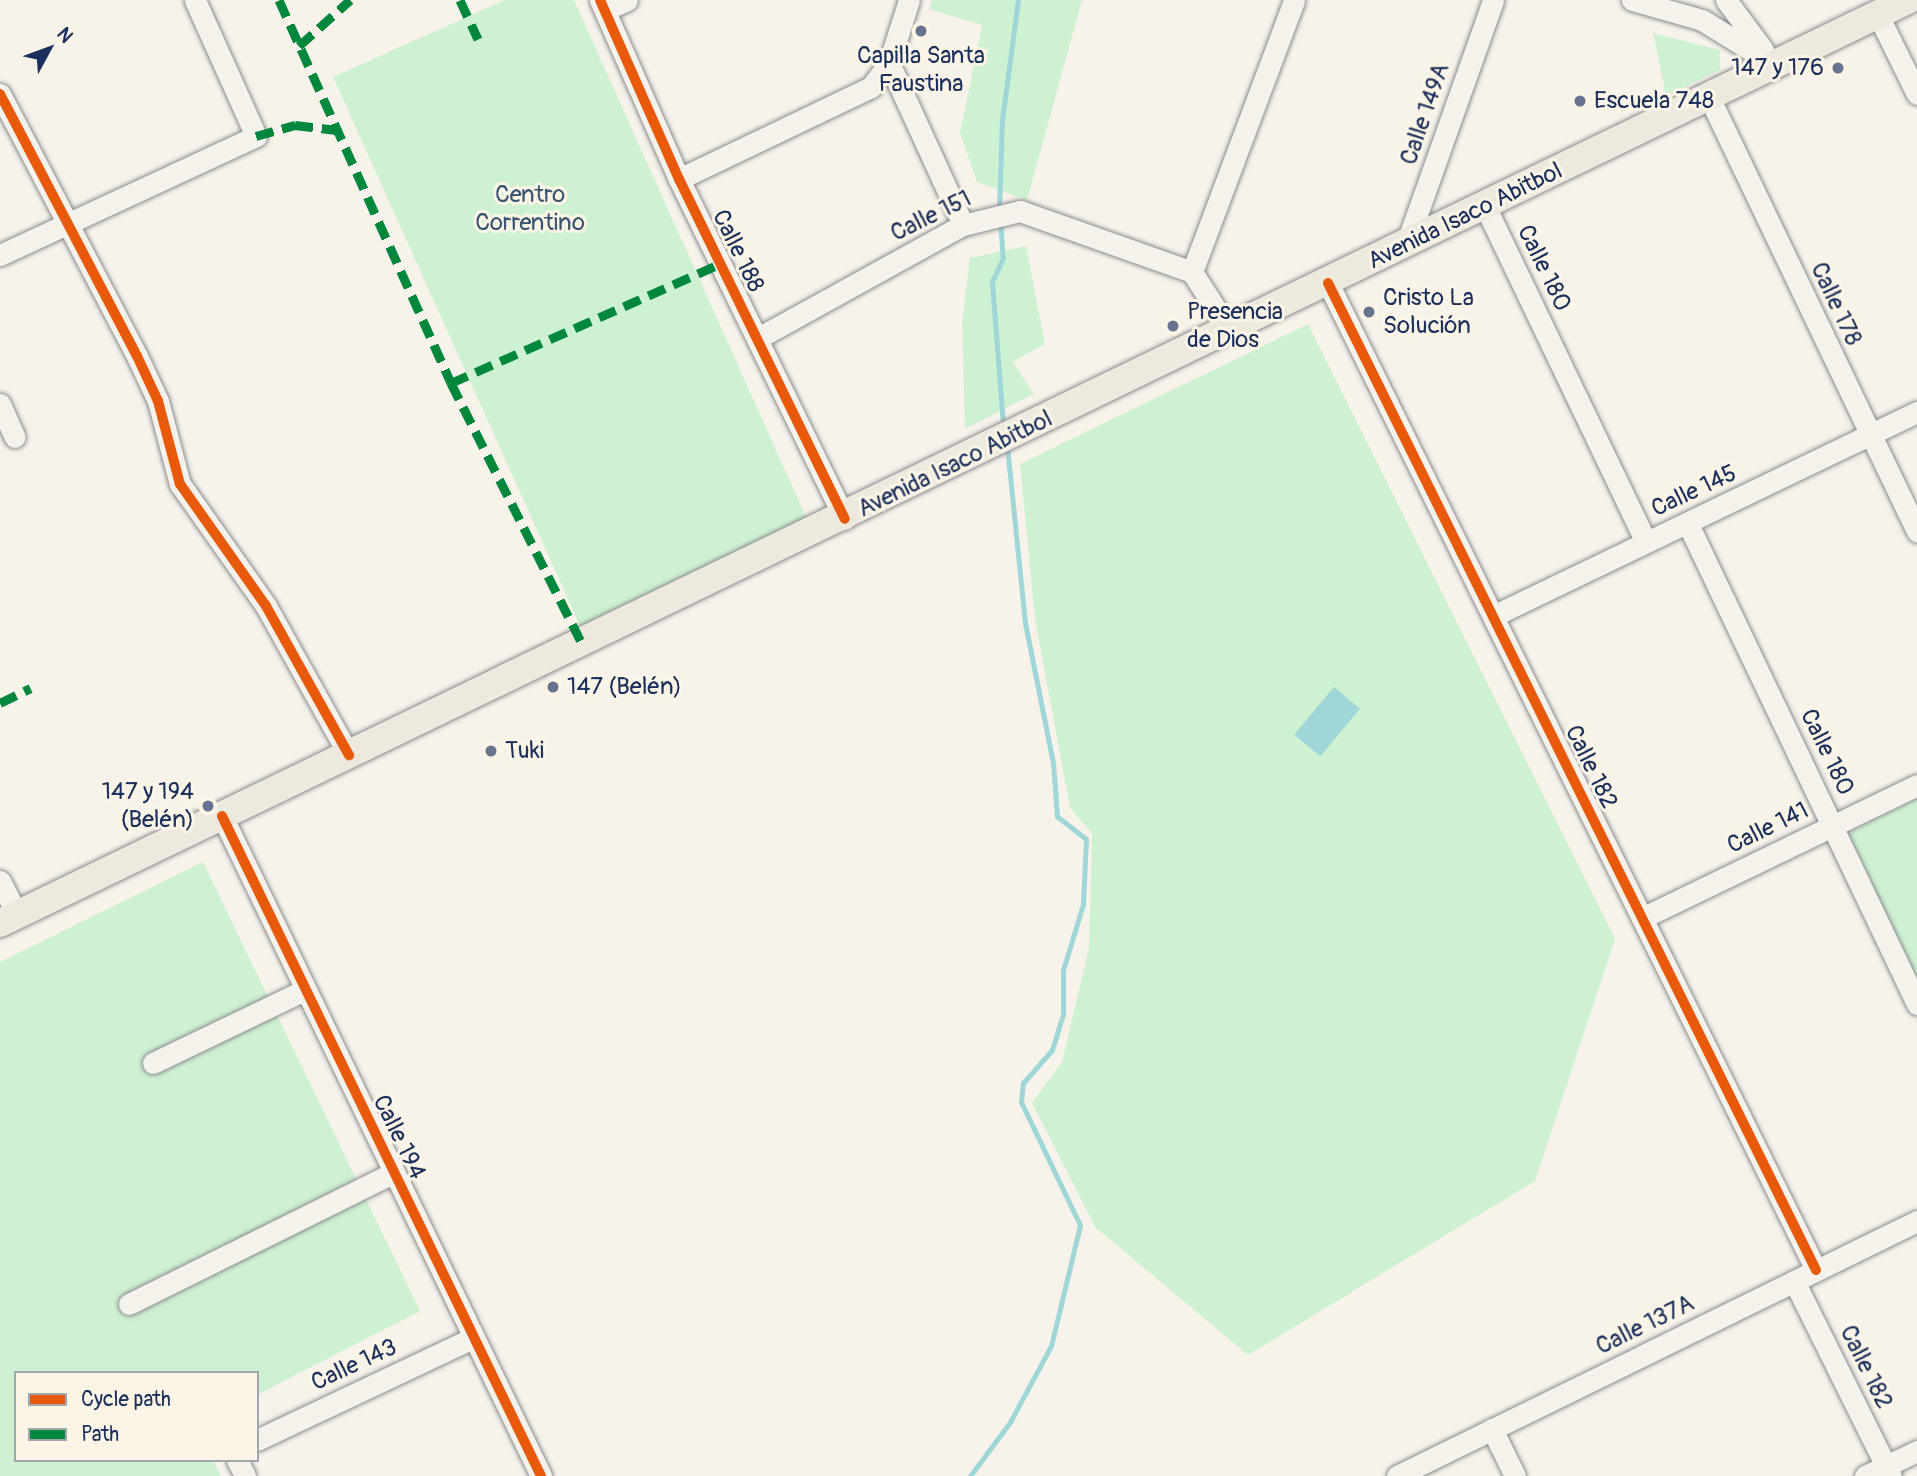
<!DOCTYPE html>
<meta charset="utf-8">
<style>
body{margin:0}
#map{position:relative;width:1917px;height:1476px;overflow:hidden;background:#f7f3ea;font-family:Pangolin,sans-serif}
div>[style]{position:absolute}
.green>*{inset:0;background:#cef2d1}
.water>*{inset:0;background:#9fd6d7;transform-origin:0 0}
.stream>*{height:5px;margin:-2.5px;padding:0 2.5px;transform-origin:2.5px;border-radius:2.5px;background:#9fd6d7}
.roads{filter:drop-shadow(0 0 2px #8a8c91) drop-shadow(0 0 2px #8a8c91)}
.minor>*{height:21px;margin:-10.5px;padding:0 10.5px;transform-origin:10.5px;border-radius:10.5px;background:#f5f2ec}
.major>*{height:28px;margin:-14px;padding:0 14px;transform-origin:14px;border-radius:14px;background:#eee9df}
.quiet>*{height:9px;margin-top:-4.5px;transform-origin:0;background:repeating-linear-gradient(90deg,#00873e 0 18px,transparent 0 27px)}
.cycleway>*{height:10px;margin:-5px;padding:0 5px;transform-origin:5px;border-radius:5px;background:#e8590c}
.dots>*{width:19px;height:19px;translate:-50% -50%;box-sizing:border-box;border:4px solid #fcf5e5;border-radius:50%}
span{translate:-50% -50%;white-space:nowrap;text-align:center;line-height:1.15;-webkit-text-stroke:6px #fcf5e5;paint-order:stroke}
.poi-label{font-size:24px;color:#1b2f5e}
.right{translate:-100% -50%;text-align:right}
.left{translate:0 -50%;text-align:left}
.street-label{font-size:24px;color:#1b2f5e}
.park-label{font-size:24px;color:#385671}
.legend{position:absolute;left:14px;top:1371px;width:245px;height:91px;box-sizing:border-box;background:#fcf5e5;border:2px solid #a2a6af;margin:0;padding:9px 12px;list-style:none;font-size:21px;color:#1b2f5e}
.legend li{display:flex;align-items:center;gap:14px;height:35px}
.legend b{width:35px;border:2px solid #a2a6af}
.north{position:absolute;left:14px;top:14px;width:70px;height:70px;-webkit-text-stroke:5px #fcf5e5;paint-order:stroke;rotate:49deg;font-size:19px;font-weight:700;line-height:28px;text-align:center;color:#1b2f5e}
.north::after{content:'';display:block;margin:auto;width:24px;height:32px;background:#1b2f5e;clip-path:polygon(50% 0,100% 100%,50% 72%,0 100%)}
</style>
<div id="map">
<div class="green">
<div style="clip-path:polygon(505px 0,574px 0,811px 528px,582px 630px,333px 77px)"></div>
<div style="clip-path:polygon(932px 0,1082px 0,1027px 200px,977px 182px,960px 133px,982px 25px,929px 9px)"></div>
<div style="clip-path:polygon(1653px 33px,1720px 50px,1720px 70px,1666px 95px)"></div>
<div style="clip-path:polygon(1026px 246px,1045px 344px,1013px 362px,1034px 394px,965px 429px,962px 322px,970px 258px)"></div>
<div style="clip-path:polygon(1308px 324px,1615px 939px,1535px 1181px,1248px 1355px,1095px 1227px,1032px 1103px,1062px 1062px,1089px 948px,1092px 833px,1070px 808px,1035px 619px,1020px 464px)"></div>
<div style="clip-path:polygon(1917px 799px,1917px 978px,1847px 833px)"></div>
<div style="clip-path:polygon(203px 862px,420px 1311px,257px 1395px,257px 1373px,16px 1373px,16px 1460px,213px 1460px,221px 1476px,0 1476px,0 962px)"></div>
</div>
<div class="water">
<div style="left:1334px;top:687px;width:34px;height:62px;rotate:40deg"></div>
</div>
<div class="stream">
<div style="left:999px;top:210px;width:90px;rotate:-88.1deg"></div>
<div style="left:1002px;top:120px;width:121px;rotate:-82.4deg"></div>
<div style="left:1000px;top:219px;width:39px;rotate:86deg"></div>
<div style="left:1003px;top:258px;width:26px;rotate:115deg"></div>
<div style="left:992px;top:282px;width:144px;rotate:85.6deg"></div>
<div style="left:970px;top:1476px;width:67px;rotate:-53.5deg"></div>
<div style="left:1010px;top:1422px;width:86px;rotate:-61.7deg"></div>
<div style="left:1051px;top:1346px;width:124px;rotate:-76.5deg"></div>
<div style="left:1080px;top:1225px;width:136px;rotate:-115.6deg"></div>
<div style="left:1021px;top:1102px;width:19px;rotate:-84deg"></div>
<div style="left:1023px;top:1083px;width:44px;rotate:-48.7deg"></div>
<div style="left:1052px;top:1050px;width:38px;rotate:-73deg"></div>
<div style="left:1063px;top:1014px;width:44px;rotate:-90deg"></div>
<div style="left:1063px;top:970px;width:69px;rotate:-73.1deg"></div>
<div style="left:1083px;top:904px;width:65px;rotate:-87.4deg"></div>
<div style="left:1086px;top:839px;width:37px;rotate:-142deg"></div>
<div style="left:1057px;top:816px;width:53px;rotate:-94.3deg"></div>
<div style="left:1053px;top:763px;width:143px;rotate:-101.3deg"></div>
<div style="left:1025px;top:623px;width:178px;rotate:-95.8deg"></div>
</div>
<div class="roads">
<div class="minor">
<div style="left:600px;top:0;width:196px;rotate:66.2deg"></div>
<div style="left:679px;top:179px;width:378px;rotate:64deg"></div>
<div style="left:1632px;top:0;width:73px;rotate:15.9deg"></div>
<div style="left:1702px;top:20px;width:86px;rotate:31.7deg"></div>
<div style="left:1726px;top:0;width:62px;rotate:53.5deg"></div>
<div style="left:605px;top:10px;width:24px;rotate:-24deg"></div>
<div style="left:1878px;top:15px;width:88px;rotate:63.7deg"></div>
<div style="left:889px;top:63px;width:178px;rotate:65.4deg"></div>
<div style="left:0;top:94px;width:296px;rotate:62.4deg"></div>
<div style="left:137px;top:356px;width:50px;rotate:65deg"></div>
<div style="left:158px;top:401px;width:86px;rotate:75.2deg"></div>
<div style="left:180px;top:484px;width:149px;rotate:54.8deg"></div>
<div style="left:266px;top:606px;width:171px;rotate:60.9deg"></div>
<div style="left:1709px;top:97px;width:482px;rotate:64.4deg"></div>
<div style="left:679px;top:179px;width:213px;rotate:-25.6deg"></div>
<div style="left:871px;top:87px;width:30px;rotate:-53deg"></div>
<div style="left:889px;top:63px;width:66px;rotate:-72.4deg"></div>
<div style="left:1485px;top:206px;width:373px;rotate:64.4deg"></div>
<div style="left:1406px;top:245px;width:260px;rotate:-70.4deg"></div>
<div style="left:0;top:255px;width:282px;rotate:-24.9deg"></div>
<div style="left:256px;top:136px;width:149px;rotate:-114.2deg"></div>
<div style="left:1192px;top:272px;width:290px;rotate:-69.4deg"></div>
<div style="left:1328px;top:283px;width:1101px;rotate:63.69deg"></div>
<div style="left:758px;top:338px;width:234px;rotate:-28.9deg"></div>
<div style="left:963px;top:225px;width:59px;rotate:-13.8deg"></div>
<div style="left:1020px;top:211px;width:182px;rotate:19.5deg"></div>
<div style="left:1192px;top:272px;width:70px;rotate:57.2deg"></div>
<div style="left:0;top:404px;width:36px;rotate:66deg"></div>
<div style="left:1688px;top:524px;width:532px;rotate:64.49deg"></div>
<div style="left:1493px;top:616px;width:471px;rotate:-25.7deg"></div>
<div style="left:222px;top:816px;width:733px;rotate:64.2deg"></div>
<div style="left:0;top:881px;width:38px;rotate:63deg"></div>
<div style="left:1642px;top:918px;width:305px;rotate:-25.8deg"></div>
<div style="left:153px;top:1063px;width:169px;rotate:-25.7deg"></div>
<div style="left:1794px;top:1281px;width:218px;rotate:63.6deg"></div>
<div style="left:129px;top:1304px;width:295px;rotate:-26.4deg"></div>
<div style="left:1492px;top:1429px;width:52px;rotate:63.9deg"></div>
<div style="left:257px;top:1440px;width:239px;rotate:-25.3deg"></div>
<div style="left:237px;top:1460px;width:18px;rotate:63deg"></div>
<div style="left:1397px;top:1476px;width:579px;rotate:-26.12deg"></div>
<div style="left:1865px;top:1476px;width:58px;rotate:-25.7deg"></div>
</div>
<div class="major">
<div style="left:0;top:923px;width:2120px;rotate:-25.82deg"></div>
</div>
</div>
<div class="quiet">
<div style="left:279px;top:0;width:420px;rotate:65.8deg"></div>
<div style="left:451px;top:383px;width:294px;rotate:-23.9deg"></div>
<div style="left:460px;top:0;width:43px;rotate:65.2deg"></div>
<div style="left:299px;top:46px;width:69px;rotate:-42deg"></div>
<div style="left:256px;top:136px;width:41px;rotate:-15.8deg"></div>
<div style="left:295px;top:125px;width:42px;rotate:6.8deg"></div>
<div style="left:451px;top:383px;width:293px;rotate:63.3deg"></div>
<div style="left:0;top:703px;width:34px;rotate:-26deg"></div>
</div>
<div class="cycleway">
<div style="left:600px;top:0;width:196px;rotate:66.2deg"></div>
<div style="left:679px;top:179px;width:378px;rotate:64deg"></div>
<div style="left:0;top:94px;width:296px;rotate:62.4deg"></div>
<div style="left:137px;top:356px;width:50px;rotate:65deg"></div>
<div style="left:158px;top:401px;width:86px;rotate:75.2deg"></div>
<div style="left:180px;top:484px;width:149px;rotate:54.8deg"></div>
<div style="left:266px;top:606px;width:171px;rotate:60.9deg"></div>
<div style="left:1328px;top:283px;width:1101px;rotate:63.69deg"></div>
<div style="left:222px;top:816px;width:733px;rotate:64.2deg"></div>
</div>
<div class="dots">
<div style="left:921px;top:31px;background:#68748f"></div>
<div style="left:1838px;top:68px;background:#68748f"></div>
<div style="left:1580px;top:101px;background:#68748f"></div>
<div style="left:1369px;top:312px;background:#68748f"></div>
<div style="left:1173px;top:326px;background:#68748f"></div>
<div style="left:553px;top:687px;background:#68748f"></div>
<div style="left:491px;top:751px;background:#68748f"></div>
<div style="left:208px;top:806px;background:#68748f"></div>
</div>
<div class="poi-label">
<span style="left:921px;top:70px">Capilla Santa<br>Faustina</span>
<span class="right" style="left:1824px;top:68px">147 y 176</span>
<span class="left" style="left:1594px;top:101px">Escuela 748</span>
<span class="left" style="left:1383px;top:312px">Cristo La<br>Solución</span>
<span class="left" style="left:1187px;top:326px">Presencia<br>de Dios</span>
<span class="left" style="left:567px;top:687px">147 (Belén)</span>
<span class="left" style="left:505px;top:751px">Tuki</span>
<span class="right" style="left:194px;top:806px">147 y 194<br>(Belén)</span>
</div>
<div class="street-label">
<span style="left:1425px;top:114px;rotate:-71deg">Calle 149A</span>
<span style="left:931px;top:216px;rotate:-26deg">Calle 151</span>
<span style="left:1465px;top:216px;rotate:-26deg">Avenida Isaco Abitbol</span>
<span style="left:738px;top:251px;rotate:64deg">Calle 188</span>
<span style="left:1544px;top:268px;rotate:64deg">Calle 180</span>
<span style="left:1836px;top:304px;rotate:65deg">Calle 178</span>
<span style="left:955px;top:464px;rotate:-26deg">Avenida Isaco Abitbol</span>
<span style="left:1694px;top:491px;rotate:-25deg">Calle 145</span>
<span style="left:1827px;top:752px;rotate:64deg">Calle 180</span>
<span style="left:1591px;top:767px;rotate:64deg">Calle 182</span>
<span style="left:1768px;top:828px;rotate:-26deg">Calle 141</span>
<span style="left:399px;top:1137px;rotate:64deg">Calle 194</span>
<span style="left:1645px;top:1325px;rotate:-26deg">Calle 137A</span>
<span style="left:354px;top:1365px;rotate:-25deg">Calle 143</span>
<span style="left:1866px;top:1367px;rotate:64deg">Calle 182</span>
</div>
<div class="park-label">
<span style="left:530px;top:209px">Centro<br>Correntino</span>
</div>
<ul class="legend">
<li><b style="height:9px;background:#e8590c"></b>Cycle path</li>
<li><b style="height:9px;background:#00873e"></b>Path</li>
</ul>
<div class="north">N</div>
</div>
